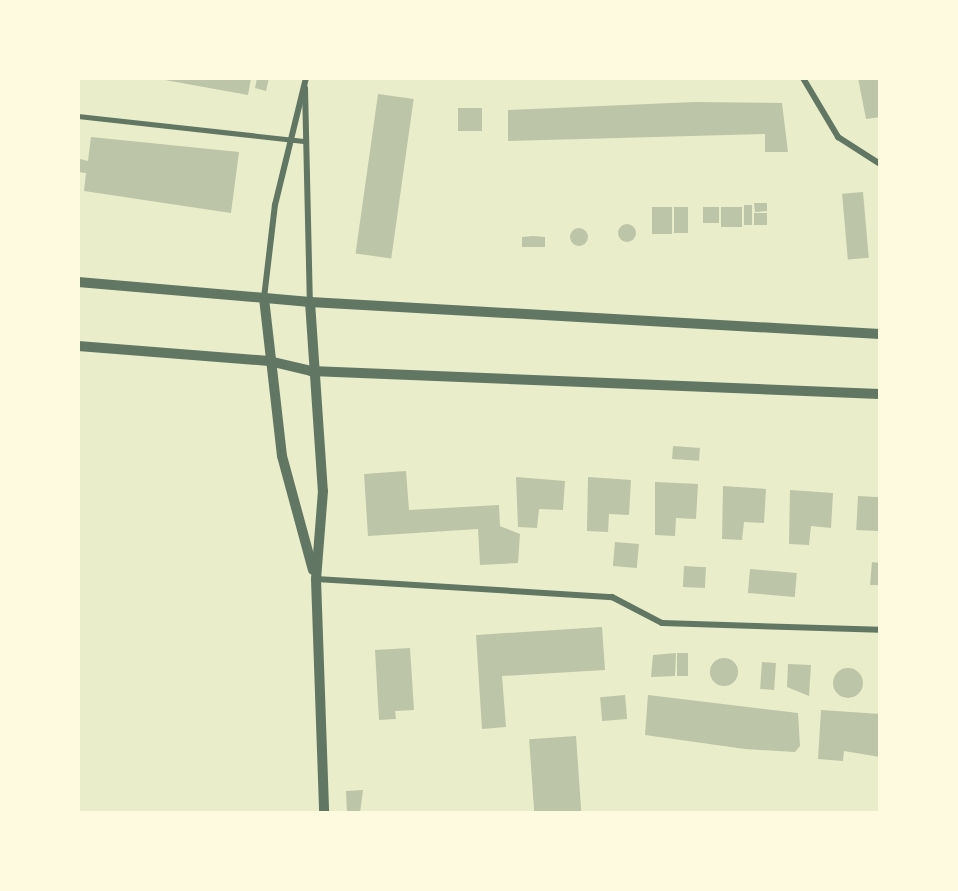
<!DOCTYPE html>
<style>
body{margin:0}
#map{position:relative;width:958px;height:891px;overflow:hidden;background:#e9edc9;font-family:Raleway,sans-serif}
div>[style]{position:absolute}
.building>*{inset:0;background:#bcc5a7;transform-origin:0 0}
.round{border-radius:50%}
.service>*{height:4.5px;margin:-2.25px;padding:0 2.25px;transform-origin:2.25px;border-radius:2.25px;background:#617663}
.minor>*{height:6px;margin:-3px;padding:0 3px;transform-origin:3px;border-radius:3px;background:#617663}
.tertiary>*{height:10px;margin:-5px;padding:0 5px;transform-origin:5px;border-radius:5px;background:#617663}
span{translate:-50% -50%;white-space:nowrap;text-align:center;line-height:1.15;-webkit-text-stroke:4.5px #fefae0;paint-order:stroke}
.frame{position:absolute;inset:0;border:80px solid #fefae0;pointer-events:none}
</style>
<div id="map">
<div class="building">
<div style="clip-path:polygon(154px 78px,251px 78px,248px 95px)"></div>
<div style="clip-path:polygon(257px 78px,269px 78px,266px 91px,255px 88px)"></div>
<div style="clip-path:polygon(858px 78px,880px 78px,880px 117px,866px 119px)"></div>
<div style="left:378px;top:94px;width:36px;height:161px;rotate:8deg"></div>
<div style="clip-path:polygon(695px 102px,782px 103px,788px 152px,765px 152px,765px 134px,508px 141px,508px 110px)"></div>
<div style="left:458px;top:108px;width:24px;height:23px"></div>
<div style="clip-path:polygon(91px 137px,239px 152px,231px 213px,84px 191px,86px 173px,78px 172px,80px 159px,88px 161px)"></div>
<div style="left:863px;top:192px;width:66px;height:21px;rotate:85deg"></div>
<div style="clip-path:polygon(754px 203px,767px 203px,767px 211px,755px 212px)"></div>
<div style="left:744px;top:205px;width:8px;height:20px"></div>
<div style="left:652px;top:207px;width:20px;height:27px"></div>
<div style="left:674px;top:207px;width:14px;height:26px"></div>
<div style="left:703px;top:207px;width:16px;height:16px"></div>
<div style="left:721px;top:207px;width:21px;height:20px"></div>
<div style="left:754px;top:213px;width:13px;height:12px"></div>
<div class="round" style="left:618px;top:224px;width:18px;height:18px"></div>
<div class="round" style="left:570px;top:228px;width:18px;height:18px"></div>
<div style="clip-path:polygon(533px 236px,545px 237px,545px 247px,522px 247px,522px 237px)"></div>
<div style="left:673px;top:446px;width:27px;height:13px;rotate:4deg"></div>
<div style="clip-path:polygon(406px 471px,409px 510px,499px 505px,500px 526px,520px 534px,518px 563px,480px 565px,478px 529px,368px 536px,364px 474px)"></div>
<div style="clip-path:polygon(516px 477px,565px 481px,563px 510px,539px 509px,537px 528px,518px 527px)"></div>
<div style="clip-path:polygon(588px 477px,631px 480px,629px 515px,609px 514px,608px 532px,587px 531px)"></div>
<div style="clip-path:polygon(655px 482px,698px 484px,696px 519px,676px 518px,675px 536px,655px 535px)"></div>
<div style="clip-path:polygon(723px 486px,766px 489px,764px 523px,744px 522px,742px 540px,722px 539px)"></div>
<div style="clip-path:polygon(790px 490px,833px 493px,831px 528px,811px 526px,809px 545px,789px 544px)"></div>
<div style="left:858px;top:496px;width:22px;height:34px;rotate:3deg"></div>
<div style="left:615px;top:542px;width:24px;height:24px;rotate:5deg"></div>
<div style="clip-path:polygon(872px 562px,880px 563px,880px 585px,870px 585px)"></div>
<div style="left:684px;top:566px;width:22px;height:21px;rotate:3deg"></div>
<div style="left:750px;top:569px;width:47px;height:24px;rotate:5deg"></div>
<div style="clip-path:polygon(602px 627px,605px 670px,502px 676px,506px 727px,482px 729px,476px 635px)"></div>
<div style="clip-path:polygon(410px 648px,414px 710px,395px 711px,396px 719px,379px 720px,375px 650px)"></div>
<div style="clip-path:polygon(676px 653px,675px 676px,651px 677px,653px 655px)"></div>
<div style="left:677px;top:653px;width:11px;height:23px"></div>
<div class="round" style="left:710px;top:658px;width:28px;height:28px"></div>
<div style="left:762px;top:662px;width:14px;height:27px;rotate:4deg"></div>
<div style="clip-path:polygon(788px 664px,811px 665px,809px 696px,787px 687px)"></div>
<div class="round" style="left:833px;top:668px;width:30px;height:30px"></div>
<div style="left:625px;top:695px;width:24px;height:25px;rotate:85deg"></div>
<div style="clip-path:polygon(648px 695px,798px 713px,800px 746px,795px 752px,745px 749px,645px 735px)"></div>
<div style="clip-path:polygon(821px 710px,880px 714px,880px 757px,844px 751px,843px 761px,818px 759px)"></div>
<div style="left:576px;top:736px;width:77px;height:47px;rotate:86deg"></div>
<div style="clip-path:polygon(363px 790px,360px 813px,347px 813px,346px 791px)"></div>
</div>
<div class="service">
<div style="left:78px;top:116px;width:229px;rotate:6.3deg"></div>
</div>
<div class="minor">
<div style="left:803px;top:78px;width:69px;rotate:59.3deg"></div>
<div style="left:838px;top:137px;width:50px;rotate:32.7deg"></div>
<div style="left:305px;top:88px;width:214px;rotate:88.7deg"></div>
<div style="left:264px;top:298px;width:94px;rotate:-83.3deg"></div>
<div style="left:275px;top:205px;width:131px;rotate:-76.3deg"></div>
<div style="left:316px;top:579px;width:297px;rotate:3.5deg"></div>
<div style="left:612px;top:597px;width:56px;rotate:27.5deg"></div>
<div style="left:662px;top:623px;width:218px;rotate:1.8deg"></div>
</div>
<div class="tertiary">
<div style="left:78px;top:282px;width:233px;rotate:4.9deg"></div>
<div style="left:310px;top:302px;width:571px;rotate:3.21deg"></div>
<div style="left:264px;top:298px;width:159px;rotate:83.5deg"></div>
<div style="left:282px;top:456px;width:118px;rotate:74.8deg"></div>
<div style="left:310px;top:302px;width:189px;rotate:86.1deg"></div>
<div style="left:323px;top:491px;width:88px;rotate:94.5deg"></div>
<div style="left:316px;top:579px;width:234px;rotate:88deg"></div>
<div style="left:78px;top:346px;width:192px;rotate:4.5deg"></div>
<div style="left:269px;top:361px;width:43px;rotate:13.4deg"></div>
<div style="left:311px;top:371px;width:569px;rotate:2.31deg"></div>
</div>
<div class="frame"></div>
</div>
